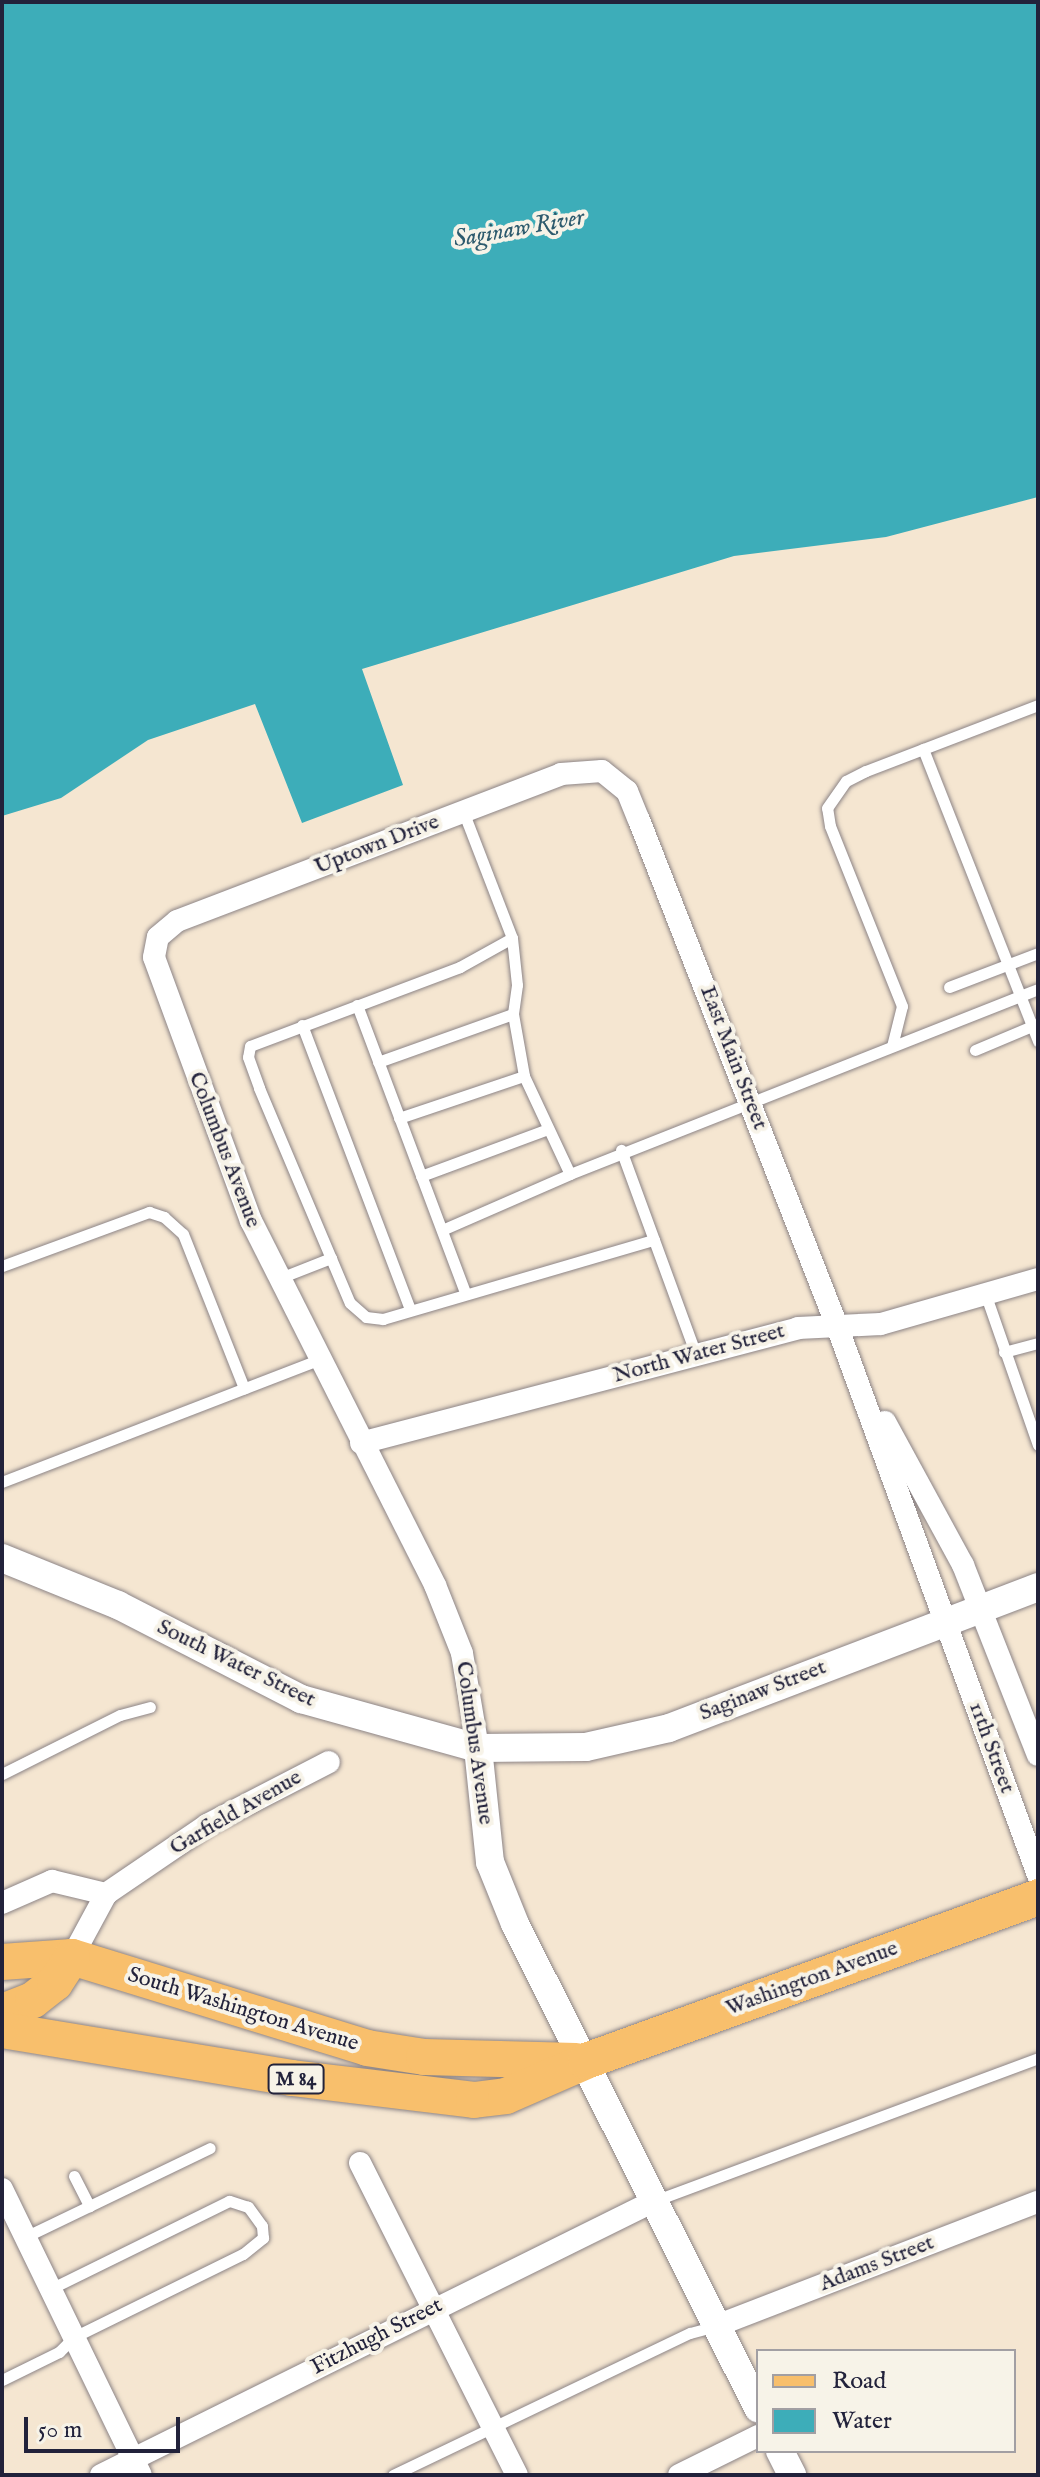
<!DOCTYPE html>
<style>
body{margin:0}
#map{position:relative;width:1040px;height:2477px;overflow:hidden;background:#f5e6d1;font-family:"IM FELL English",serif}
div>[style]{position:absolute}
.water>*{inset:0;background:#3dadb9}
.roads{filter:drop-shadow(0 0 2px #8c8486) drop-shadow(0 0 2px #8c8486)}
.service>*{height:11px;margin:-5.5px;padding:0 5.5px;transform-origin:5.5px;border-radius:5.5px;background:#fff}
.minor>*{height:22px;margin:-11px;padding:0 11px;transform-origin:11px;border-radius:11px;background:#fff}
.tertiary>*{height:28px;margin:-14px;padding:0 14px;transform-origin:14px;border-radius:14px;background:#fff}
.primary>*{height:36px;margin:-18px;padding:0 18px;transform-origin:18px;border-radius:18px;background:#f8bf6c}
span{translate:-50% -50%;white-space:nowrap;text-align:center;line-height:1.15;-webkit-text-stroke:8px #f7f3e8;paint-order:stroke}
.shield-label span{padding:2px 6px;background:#f7f3e8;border:2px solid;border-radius:6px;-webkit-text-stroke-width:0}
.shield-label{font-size:20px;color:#22223b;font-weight:700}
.street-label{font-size:22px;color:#22223b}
.water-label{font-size:24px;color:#2d5a6d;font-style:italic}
.frame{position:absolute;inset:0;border:4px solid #22223b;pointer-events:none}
.legend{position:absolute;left:756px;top:2349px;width:260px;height:104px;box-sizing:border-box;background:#f7f3e8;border:2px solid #a29fa3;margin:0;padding:10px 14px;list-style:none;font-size:24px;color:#22223b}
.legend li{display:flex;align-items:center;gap:16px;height:40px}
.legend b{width:40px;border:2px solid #a29fa3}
.scale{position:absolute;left:24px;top:2417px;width:156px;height:36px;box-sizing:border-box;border:4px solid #22223b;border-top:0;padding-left:10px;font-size:24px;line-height:28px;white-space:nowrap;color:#22223b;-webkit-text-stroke:6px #f7f3e8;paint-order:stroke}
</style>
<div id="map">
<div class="water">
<div style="clip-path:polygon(2px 2px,1038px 2px,1038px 497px,886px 537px,734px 556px,362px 669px,403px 785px,302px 823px,255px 704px,148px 740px,61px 798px,2px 816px)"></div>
</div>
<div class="roads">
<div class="service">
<div style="left:923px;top:749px;width:314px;rotate:68.5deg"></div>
<div style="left:463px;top:811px;width:136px;rotate:68.9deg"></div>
<div style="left:512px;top:938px;width:47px;rotate:83.9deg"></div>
<div style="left:517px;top:985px;width:29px;rotate:98deg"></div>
<div style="left:513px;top:1014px;width:63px;rotate:79.9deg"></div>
<div style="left:524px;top:1076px;width:108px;rotate:64.9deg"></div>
<div style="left:570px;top:1174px;width:503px;rotate:-21.57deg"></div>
<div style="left:512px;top:938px;width:60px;rotate:150.9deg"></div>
<div style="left:460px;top:967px;width:224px;rotate:159.4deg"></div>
<div style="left:250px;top:1046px;width:11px;rotate:100deg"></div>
<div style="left:248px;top:1057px;width:33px;rotate:70deg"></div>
<div style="left:259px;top:1088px;width:233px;rotate:67.1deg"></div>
<div style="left:350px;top:1303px;width:21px;rotate:41deg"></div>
<div style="left:366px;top:1317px;width:17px;rotate:7deg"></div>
<div style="left:383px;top:1319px;width:282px;rotate:-16.3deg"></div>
<div style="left:654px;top:1240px;width:96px;rotate:-110.1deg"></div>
<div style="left:949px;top:987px;width:95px;rotate:-20.9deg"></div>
<div style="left:357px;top:1005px;width:308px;rotate:69.4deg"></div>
<div style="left:302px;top:1025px;width:305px;rotate:69.2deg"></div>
<div style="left:892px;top:1046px;width:41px;rotate:-76deg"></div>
<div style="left:902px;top:1006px;width:194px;rotate:-111.8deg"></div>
<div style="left:830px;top:826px;width:18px;rotate:-99deg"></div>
<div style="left:827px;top:808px;width:33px;rotate:-55deg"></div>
<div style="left:846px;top:781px;width:22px;rotate:-27deg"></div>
<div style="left:866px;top:771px;width:184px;rotate:-21deg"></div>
<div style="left:975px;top:1050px;width:67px;rotate:-22.8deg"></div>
<div style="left:378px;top:1062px;width:143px;rotate:-19.6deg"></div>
<div style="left:399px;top:1118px;width:132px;rotate:-18.6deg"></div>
<div style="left:421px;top:1176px;width:135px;rotate:-20.3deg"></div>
<div style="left:442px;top:1230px;width:140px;rotate:-23.6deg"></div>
<div style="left:654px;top:1240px;width:122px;rotate:69.9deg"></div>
<div style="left:2px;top:1266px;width:157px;rotate:-20.2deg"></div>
<div style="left:149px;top:1212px;width:16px;rotate:18deg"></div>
<div style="left:164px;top:1217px;width:25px;rotate:42deg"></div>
<div style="left:183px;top:1234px;width:166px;rotate:68.4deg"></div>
<div style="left:280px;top:1278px;width:55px;rotate:-21.4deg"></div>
<div style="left:985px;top:1293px;width:161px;rotate:70.8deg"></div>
<div style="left:1004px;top:1352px;width:35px;rotate:-15deg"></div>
<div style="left:2px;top:1482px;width:339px;rotate:-21.1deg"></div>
<div style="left:2px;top:1774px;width:132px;rotate:-26.6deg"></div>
<div style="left:120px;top:1715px;width:31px;rotate:-15deg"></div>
<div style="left:74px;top:2176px;width:34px;rotate:63deg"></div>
<div style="left:654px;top:2201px;width:410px;rotate:-20.4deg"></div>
<div style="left:25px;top:2237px;width:205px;rotate:-25.7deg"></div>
<div style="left:2px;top:2380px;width:64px;rotate:-26.2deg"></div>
<div style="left:59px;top:2352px;width:21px;rotate:-45deg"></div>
<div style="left:74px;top:2337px;width:188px;rotate:-26.2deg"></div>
<div style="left:243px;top:2254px;width:26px;rotate:-39deg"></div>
<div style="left:263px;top:2238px;width:12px;rotate:-95deg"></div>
<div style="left:262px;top:2226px;width:24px;rotate:-126deg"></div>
<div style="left:248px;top:2207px;width:20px;rotate:-162deg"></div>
<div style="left:229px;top:2201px;width:199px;rotate:153.8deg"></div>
<div style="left:393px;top:2475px;width:329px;rotate:-25.6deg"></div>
<div style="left:690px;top:2333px;width:27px;rotate:-15deg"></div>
</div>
<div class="minor">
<div style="left:885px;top:1422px;width:163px;rotate:61.4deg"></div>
<div style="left:963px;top:1565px;width:204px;rotate:68.5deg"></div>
<div style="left:361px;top:1443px;width:452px;rotate:-14.7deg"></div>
<div style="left:798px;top:1328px;width:83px;rotate:-2.8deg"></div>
<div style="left:881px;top:1324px;width:163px;rotate:-16deg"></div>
<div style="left:478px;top:1748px;width:96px;rotate:-99.6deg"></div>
<div style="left:462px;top:1653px;width:73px;rotate:-111.7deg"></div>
<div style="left:435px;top:1585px;width:408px;rotate:-116.8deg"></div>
<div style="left:251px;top:1221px;width:281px;rotate:-110.2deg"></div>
<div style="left:154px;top:957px;width:20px;rotate:-79deg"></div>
<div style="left:158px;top:937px;width:25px;rotate:-40deg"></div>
<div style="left:177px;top:921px;width:411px;rotate:-20.9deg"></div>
<div style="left:561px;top:774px;width:41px;rotate:-4.2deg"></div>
<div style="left:602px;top:771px;width:32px;rotate:39deg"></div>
<div style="left:627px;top:791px;width:31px;rotate:68deg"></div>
<div style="left:639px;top:820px;width:543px;rotate:68.63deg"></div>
<div style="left:837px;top:1326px;width:585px;rotate:69.89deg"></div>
<div style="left:2px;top:1903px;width:55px;rotate:-23.7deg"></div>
<div style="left:52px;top:1881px;width:56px;rotate:13.5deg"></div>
<div style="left:72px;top:1957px;width:72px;rotate:-61.6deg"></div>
<div style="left:106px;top:1894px;width:122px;rotate:-34.3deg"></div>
<div style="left:207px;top:1825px;width:137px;rotate:-27.3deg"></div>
<div style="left:360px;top:2163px;width:349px;rotate:63.3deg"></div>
<div style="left:2px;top:2189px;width:318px;rotate:64.1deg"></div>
<div style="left:716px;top:2326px;width:345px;rotate:-21.1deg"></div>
<div style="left:101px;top:2475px;width:617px;rotate:-26.36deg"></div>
<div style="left:679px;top:2475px;width:88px;rotate:-26.3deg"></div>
</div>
<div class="tertiary">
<div style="left:2px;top:1558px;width:125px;rotate:22.1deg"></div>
<div style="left:118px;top:1605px;width:206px;rotate:27.2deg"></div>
<div style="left:301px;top:1699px;width:184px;rotate:15.5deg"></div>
<div style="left:478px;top:1748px;width:108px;rotate:-0.5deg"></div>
<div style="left:586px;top:1747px;width:85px;rotate:-12.9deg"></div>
<div style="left:669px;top:1728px;width:395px;rotate:-20.9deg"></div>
<div style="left:478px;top:1748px;width:115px;rotate:84deg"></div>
<div style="left:490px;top:1862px;width:67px;rotate:68deg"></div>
<div style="left:515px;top:1924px;width:542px;rotate:63.34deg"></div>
<div style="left:780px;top:2451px;width:27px;rotate:63deg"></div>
</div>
<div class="primary">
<div style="left:2px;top:1962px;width:70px;rotate:-4.1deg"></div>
<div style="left:72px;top:1957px;width:309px;rotate:17.1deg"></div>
<div style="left:367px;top:2048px;width:58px;rotate:9deg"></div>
<div style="left:424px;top:2057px;width:152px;rotate:1.5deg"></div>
<div style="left:2px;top:2012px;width:33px;rotate:-21deg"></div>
<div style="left:33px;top:2000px;width:28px;rotate:-38deg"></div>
<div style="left:55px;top:1983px;width:31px;rotate:-57deg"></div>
<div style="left:2px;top:2030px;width:294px;rotate:9.4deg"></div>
<div style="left:292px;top:2078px;width:183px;rotate:6.9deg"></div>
<div style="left:474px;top:2100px;width:32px;rotate:-7deg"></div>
<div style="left:506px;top:2096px;width:87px;rotate:-23.6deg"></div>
<div style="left:586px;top:2061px;width:481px;rotate:-19.9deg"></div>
</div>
</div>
<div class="shield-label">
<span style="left:296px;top:2079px">M 84</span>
</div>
<div class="street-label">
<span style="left:377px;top:845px;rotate:-21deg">Uptown Drive</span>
<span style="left:733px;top:1058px;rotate:69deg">East Main Street</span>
<span style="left:224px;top:1150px;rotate:69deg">Columbus Avenue</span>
<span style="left:699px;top:1354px;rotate:-15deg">North Water Street</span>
<span style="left:236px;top:1664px;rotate:26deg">South Water Street</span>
<span style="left:763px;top:1691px;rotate:-21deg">Saginaw Street</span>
<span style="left:474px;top:1743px;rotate:82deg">Columbus Avenue</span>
<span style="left:991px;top:1748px;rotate:70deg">11th Street</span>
<span style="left:236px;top:1813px;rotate:-30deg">Garfield Avenue</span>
<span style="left:812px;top:1979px;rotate:-20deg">Washington Avenue</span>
<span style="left:243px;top:2010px;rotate:17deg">South Washington Avenue</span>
<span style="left:877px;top:2264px;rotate:-21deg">Adams Street</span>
<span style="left:377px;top:2337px;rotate:-27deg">Fitzhugh Street</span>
</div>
<div class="water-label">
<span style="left:519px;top:229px;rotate:-10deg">Saginaw River</span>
</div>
<div class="frame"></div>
<ul class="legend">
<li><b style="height:10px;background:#f8bf6c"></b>Road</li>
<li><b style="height:22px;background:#3dadb9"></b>Water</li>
</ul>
<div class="scale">50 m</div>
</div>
